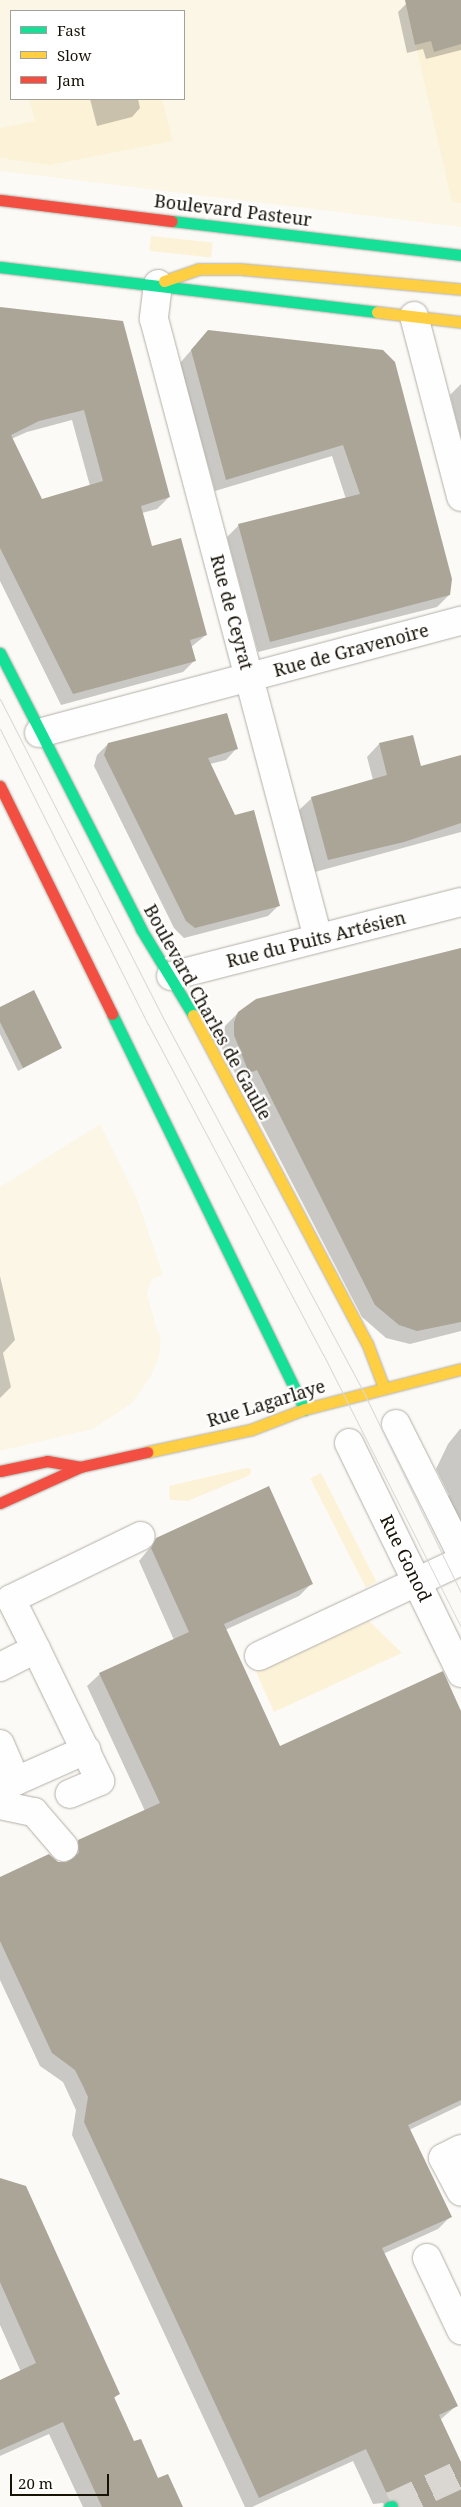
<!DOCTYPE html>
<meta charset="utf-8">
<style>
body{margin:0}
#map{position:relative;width:461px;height:2507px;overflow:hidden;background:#fcfaf6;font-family:"Noto Serif",serif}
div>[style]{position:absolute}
.built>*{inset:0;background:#fcf6e6}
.green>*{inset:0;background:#fcf2d8;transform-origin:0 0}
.shadow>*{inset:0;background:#0003}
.building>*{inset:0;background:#aaa597}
.secondary-tunnel>*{height:28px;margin-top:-14px;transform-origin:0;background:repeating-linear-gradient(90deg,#dad7d2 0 28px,transparent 0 42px)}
.roads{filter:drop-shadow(0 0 1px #b2afa7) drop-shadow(0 0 1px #b2afa7)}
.street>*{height:28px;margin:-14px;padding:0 14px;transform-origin:14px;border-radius:14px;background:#fffefe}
.fast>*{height:11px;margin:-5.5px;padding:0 5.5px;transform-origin:5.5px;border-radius:5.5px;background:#16e098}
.slow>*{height:11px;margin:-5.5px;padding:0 5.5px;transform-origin:5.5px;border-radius:5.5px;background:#ffcf43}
.jam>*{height:11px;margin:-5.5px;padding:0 5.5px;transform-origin:5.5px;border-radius:5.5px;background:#f24e42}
.tram>*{height:1px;margin:-0.5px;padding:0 0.5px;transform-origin:0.5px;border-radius:0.5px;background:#d9d8d7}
span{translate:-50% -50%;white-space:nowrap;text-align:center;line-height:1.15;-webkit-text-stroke:4.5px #fff;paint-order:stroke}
.street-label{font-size:18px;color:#171206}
.legend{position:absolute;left:10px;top:10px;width:175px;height:90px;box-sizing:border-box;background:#fff;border:1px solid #a2a09b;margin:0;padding:6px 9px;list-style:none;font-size:15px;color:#171206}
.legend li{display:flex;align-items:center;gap:10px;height:25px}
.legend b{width:25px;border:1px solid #a2a09b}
.scale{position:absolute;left:10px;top:2474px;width:99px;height:22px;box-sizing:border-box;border:2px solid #171206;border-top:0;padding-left:6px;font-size:15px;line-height:18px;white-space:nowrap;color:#171206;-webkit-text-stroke:4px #fff;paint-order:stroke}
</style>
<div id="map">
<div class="built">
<div style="clip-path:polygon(evenodd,0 0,461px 0,461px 227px,0 171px,0 0,11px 11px,184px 11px,184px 99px,11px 99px,11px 11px)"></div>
<div style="clip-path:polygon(100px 1124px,137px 1199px,163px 1275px,152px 1279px,147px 1293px,157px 1331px,161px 1335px,159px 1357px,150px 1378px,132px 1403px,93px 1429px,0 1451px,0 1187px)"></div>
</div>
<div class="green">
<div style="clip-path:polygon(461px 0,461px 203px,452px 202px,406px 3px)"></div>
<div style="clip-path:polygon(29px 99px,162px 99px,173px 141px,50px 165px,0 158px,0 128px,35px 121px)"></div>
<div style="left:151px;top:236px;width:62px;height:15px;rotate:6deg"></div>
<div style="clip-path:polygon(246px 1468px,251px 1469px,250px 1475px,188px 1501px,170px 1500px,169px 1486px)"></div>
<div style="left:321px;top:1473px;width:122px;height:12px;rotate:63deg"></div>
<div style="clip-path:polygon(369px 1621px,402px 1653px,274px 1712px,256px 1672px)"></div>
</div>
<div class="shadow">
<div style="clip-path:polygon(421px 0,461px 0,461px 50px,426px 59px,423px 49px,407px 53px,398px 12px,406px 4px)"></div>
<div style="clip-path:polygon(90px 99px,138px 99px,140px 108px,132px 117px,97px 126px)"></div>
<div style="clip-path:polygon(evenodd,0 308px,169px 497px,157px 509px,142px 513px,151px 547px,206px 635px,191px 647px,194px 661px,183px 672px,61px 705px,0 581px,0 308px,72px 420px,90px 486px,42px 501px,11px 439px,27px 432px,72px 420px)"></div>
<div style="clip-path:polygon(208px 331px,383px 351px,449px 595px,437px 607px,258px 652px,227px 537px,239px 525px,346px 499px,332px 456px,215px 491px,180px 363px)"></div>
<div style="clip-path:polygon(461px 384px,461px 439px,450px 395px)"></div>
<div style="clip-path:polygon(108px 744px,236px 749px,226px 760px,210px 764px,278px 906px,268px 916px,184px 938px,174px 928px,94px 766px,97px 755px)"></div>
<div style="clip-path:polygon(379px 744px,420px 767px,461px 756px,461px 832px,315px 872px,299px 810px,312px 798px,373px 780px,367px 757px)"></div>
<div style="clip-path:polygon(461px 948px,461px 1331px,410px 1344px,386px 1338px,362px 1317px,222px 1048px,225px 1026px,238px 1013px)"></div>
<div style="clip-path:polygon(0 1008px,61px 1048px,18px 1071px,0 1034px)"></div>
<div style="clip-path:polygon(0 1276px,15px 1340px,3px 1353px,11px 1387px,0 1398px)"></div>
<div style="clip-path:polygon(460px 1429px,461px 1429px,461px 1551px,439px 1506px,449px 1495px,436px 1469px,448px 1444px)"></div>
<div style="clip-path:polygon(157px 1539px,312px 1583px,299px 1596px,225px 1630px,280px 1747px,461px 1714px,461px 2105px,409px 2130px,451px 2216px,438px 2229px,383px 2254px,456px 2406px,440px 2420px,461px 2465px,461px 2507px,387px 2507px,383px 2503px,373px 2504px,353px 2461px,252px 2507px,245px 2507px,72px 2135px,76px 2110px,63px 2082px,40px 2066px,0 1980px,0 1878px,66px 1863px,66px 1854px,78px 1842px,145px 1811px,87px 1686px,100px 1674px,174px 1640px,139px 1561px)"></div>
<div style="clip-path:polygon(0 2186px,119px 2394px,113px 2399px,134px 2443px,158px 2479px,181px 2507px,83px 2507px,49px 2434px,0 2456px,0 2381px,21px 2372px,0 2325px)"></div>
</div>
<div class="building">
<div style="clip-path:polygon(405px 0,461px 0,461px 44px,434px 52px,431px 41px,415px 45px)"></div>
<div style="clip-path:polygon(evenodd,0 307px,123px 321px,170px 497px,141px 506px,152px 546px,181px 538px,207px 635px,190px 640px,196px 661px,73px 694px,0 548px,0 307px,84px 410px,103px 481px,42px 499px,11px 435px,39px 421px,84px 410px)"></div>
<div style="clip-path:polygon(208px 330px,383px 350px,395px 362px,452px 579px,450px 595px,270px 642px,238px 524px,360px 494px,343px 445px,226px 480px,191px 350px)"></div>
<div style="clip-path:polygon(227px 713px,238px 749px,208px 758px,235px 815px,254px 810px,280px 906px,195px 928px,186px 921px,104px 755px,108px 743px)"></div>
<div style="clip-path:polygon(413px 735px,421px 766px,461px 755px,461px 823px,404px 842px,328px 860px,311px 797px,387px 775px,379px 743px)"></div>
<div style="clip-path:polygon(461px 948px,461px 1322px,417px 1331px,399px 1325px,375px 1305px,257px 1070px,249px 1073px,234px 1035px,234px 1022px,238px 1012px,256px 999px)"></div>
<div style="clip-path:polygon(34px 990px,62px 1048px,23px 1068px,0 1022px,0 1007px)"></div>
<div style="clip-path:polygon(269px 1486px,313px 1584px,224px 1624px,280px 1746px,443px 1671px,461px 1711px,461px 2100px,408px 2125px,452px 2217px,382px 2248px,458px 2406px,439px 2415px,461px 2462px,461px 2507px,407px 2507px,402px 2494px,386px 2492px,366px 2449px,259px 2498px,84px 2122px,88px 2097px,83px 2086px,75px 2070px,52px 2053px,0 1941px,0 1877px,49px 1854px,58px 1862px,67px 1862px,79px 1853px,78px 1840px,160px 1803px,99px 1673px,189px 1632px,151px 1548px,156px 1538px)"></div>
<div style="clip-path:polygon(0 2178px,26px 2186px,120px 2394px,114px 2397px,134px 2441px,141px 2439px,158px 2478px,168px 2474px,183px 2507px,102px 2507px,63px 2422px,0 2450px,0 2380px,36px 2363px,0 2282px)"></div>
</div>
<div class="secondary-tunnel">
<div style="left:392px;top:2506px;width:76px;rotate:-24.9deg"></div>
</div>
<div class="roads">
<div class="street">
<div style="left:158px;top:284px;width:35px;rotate:97deg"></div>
<div style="left:154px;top:319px;width:640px;rotate:75.16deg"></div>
<div style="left:414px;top:316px;width:187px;rotate:75.4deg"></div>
<div style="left:39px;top:733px;width:437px;rotate:-14.9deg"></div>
<div style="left:171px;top:976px;width:299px;rotate:-14.3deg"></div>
<div style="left:396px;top:1424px;width:144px;rotate:63.3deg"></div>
<div style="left:349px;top:1443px;width:256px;rotate:64deg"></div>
<div style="left:36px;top:1649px;width:147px;rotate:64.1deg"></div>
<div style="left:100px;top:1781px;width:33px;rotate:157deg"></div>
<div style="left:259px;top:1656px;width:223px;rotate:-25.2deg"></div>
<div style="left:0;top:1667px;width:40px;rotate:-26.6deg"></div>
<div style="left:36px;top:1649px;width:56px;rotate:-116.6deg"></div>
<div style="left:11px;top:1599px;width:144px;rotate:-25.9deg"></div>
<div style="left:0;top:1744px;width:40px;rotate:66.6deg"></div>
<div style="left:16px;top:1781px;width:15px;rotate:157deg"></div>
<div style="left:2px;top:1787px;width:4px;rotate:-104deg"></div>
<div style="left:16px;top:1781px;width:77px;rotate:-23.9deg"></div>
<div style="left:0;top:1805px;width:35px;rotate:12deg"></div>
<div style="left:34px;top:1812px;width:46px;rotate:49.4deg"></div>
<div style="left:461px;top:2149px;width:20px;rotate:153deg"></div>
<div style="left:443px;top:2158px;width:38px;rotate:62deg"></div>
<div style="left:427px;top:2258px;width:80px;rotate:64.7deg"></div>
</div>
<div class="fast">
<div style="left:172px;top:221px;width:291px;rotate:6.7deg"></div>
<div style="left:0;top:267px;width:380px;rotate:6.8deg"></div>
<div style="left:0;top:653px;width:310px;rotate:62.9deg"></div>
<div style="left:141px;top:929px;width:100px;rotate:58.8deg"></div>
<div style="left:112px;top:1014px;width:440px;rotate:64deg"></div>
<div style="left:389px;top:2507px;width:3px;rotate:-18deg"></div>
</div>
<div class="slow">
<div style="left:164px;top:281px;width:36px;rotate:-19deg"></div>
<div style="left:198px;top:269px;width:42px"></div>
<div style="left:240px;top:269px;width:222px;rotate:5.2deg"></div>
<div style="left:377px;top:312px;width:85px;rotate:6.8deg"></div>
<div style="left:193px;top:1015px;width:371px;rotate:62.1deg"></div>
<div style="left:367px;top:1343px;width:48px;rotate:69.3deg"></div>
<div style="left:147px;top:1452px;width:105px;rotate:-12.1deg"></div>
<div style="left:250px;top:1430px;width:59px;rotate:-20.9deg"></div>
<div style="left:305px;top:1409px;width:161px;rotate:-14.4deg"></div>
</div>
<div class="jam">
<div style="left:0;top:200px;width:173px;rotate:7deg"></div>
<div style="left:0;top:786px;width:254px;rotate:63.8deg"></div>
<div style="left:0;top:1471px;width:48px;rotate:-12deg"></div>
<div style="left:47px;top:1461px;width:34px;rotate:10deg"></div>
<div style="left:0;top:1503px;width:88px;rotate:-24.2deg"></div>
<div style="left:80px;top:1467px;width:69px;rotate:-12.6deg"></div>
</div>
</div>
<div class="tram">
<div style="left:0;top:699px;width:356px;rotate:62.9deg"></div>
<div style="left:162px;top:1016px;width:428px;rotate:61.8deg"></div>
<div style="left:364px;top:1393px;width:222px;rotate:64.1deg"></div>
<div style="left:0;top:729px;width:330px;rotate:63.4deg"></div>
<div style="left:148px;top:1024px;width:374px;rotate:62.1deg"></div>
<div style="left:323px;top:1354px;width:306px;rotate:63.2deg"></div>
</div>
<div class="street-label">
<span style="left:233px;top:210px;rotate:7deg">Boulevard Pasteur</span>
<span style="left:232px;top:612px;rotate:75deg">Rue de Ceyrat</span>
<span style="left:351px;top:650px;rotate:-15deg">Rue de Gravenoire</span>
<span style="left:316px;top:939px;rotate:-14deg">Rue du Puits Artésien</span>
<span style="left:208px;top:1012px;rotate:61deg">Boulevard Charles de Gaulle</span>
<span style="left:266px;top:1403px;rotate:-17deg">Rue Lagarlaye</span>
<span style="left:406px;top:1558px;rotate:64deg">Rue Gonod</span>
</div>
<ul class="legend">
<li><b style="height:6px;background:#16e098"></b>Fast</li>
<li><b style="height:6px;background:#ffcf43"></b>Slow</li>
<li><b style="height:6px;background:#f24e42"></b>Jam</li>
</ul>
<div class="scale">20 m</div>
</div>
